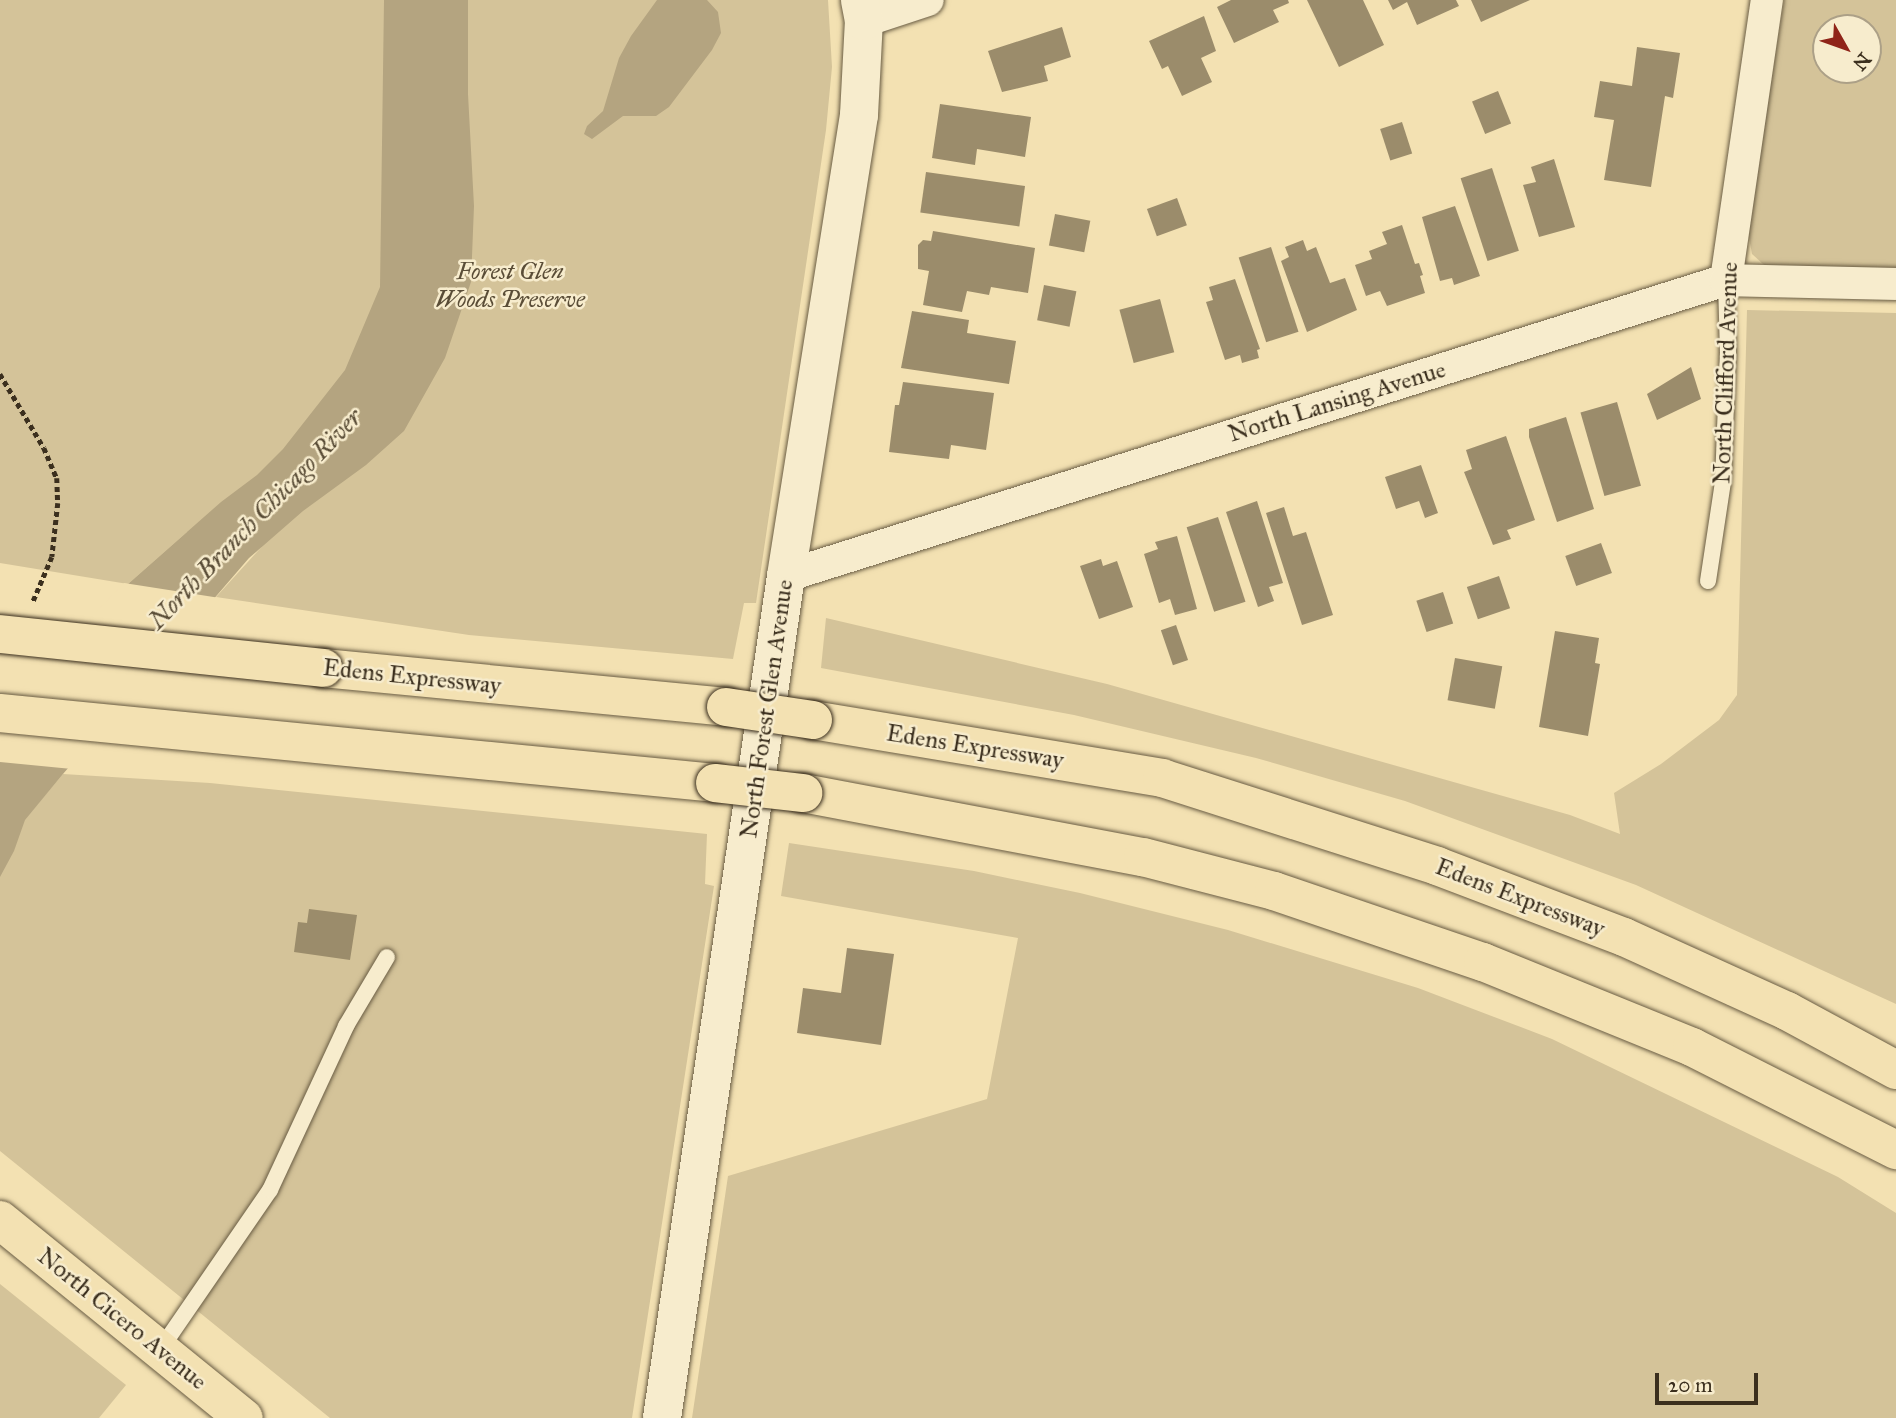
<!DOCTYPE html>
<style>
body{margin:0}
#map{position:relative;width:1896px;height:1418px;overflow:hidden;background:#f3e1b2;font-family:"IM FELL Great Primer",serif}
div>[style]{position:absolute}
.green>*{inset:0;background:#d4c399}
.water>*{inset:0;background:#b4a480}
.pier>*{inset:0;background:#f3e1b2}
.building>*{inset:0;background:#9b8c6b;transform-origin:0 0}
.path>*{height:4.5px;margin-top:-2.25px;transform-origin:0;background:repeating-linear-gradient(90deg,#3b2f1e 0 5px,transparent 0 8.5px)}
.roads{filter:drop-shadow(0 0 2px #695c43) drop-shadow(0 0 2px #695c43)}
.lane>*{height:16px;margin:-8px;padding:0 8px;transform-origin:8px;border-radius:8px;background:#f7eccd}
.street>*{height:32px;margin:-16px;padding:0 16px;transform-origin:16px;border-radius:16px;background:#f7eccd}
.secondary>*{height:38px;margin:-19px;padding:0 19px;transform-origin:19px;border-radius:19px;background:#f7eccd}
.primary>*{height:38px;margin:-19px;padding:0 19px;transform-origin:19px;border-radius:19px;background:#f3e1b2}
.highway>*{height:38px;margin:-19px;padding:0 19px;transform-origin:19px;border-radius:19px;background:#f3e1b2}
.bridges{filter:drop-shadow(0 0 2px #3b2f1e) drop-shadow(0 0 2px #3b2f1e)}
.highway-bridge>*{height:38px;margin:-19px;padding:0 19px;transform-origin:19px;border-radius:19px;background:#f3e1b2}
span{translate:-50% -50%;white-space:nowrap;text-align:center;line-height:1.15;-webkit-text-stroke:5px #f7eccd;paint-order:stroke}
.park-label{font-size:24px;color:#5a4d37;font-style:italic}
.street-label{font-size:24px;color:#3b2f1e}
.water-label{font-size:26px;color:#594c36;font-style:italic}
.north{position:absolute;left:1812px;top:14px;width:70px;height:70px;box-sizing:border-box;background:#f7eccd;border:2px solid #aca087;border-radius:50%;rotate:130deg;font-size:19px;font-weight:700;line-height:28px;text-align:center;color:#3b2f1e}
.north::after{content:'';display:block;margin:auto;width:24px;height:32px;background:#8f2418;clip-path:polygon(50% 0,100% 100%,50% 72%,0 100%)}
.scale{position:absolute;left:1655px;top:1373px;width:103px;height:32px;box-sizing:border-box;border:4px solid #3b2f1e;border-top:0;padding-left:9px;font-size:21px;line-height:24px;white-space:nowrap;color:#3b2f1e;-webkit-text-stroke:5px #f7eccd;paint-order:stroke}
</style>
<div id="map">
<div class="green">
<div style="clip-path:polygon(0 0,828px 0,832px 67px,826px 130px,756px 603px,744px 603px,733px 659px,469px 635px,216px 597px,266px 542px,187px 532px,128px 584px,0 563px)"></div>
<div style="clip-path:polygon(evenodd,1784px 0,1896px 0,1896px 275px,1773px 273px,1752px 254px,1748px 232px,1784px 0,1826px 28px,1868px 28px,1868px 70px,1826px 70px,1826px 28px)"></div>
<div style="clip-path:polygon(1747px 310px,1896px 313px,1896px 1004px,1636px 885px,1405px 801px,1256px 758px,1074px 715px,821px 668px,826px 618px,1107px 684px,1570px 815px,1620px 834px,1614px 793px,1661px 764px,1719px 720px,1737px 695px)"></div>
<div style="clip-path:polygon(63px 774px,210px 783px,707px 834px,705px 884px,714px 886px,632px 1418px,330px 1418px,0 1151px,0 811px,30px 813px)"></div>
<div style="clip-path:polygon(789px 843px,974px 871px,1080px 893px,1228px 930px,1418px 988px,1552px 1039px,1838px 1177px,1896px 1213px,1896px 1418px,692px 1418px,728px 1176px,987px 1099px,1018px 938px,781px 896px)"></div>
<div style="clip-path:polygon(0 1284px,126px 1385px,99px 1418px,0 1418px)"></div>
</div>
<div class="water">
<div style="clip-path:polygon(384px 0,468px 0,468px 94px,474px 206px,471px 282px,445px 358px,404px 431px,366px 465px,303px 511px,249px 558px,63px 774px,25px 820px,14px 851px,0 877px,0 717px,128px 584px,221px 502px,257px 475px,283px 449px,345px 370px,380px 287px)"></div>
<div style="clip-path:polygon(657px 0,707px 0,718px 12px,721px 33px,712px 50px,669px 107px,656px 116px,623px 116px,592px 139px,584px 134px,587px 126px,603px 111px,619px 58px,631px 36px)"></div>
</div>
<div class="pier">
<div style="clip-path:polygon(124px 583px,220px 598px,72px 769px,0 762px,0 711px)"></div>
</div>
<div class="building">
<div style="clip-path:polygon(1231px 0,1288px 0,1289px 3px,1273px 10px,1279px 22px,1234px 43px,1217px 7px)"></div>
<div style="clip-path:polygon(1307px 0,1363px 0,1384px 45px,1339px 67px)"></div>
<div style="clip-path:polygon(1388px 0,1456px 0,1459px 6px,1417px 25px,1407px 2px,1393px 10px)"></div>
<div style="clip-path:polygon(1471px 0,1530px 0,1481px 22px)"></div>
<div style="clip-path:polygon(1204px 16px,1216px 51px,1201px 58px,1212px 82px,1182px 96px,1168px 66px,1162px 69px,1149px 41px)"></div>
<div style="clip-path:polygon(1062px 27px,1071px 57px,1044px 66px,1048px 81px,1002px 92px,988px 51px)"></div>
<div style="clip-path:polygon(1637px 47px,1680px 53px,1673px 98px,1665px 96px,1651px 187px,1604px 180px,1614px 120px,1594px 117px,1600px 81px,1632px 86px)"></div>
<div style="left:1498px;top:91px;width:35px;height:28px;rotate:68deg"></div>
<div style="clip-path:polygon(940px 104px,1031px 117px,1025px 157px,977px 149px,975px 165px,932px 158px)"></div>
<div style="left:1402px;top:122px;width:33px;height:23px;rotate:72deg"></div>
<div style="clip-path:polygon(1554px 159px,1575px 227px,1539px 237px,1523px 185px,1536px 182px,1531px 167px)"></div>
<div style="left:1492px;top:168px;width:87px;height:33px;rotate:72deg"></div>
<div style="left:926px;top:172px;width:100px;height:41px;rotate:8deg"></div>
<div style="left:1177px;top:198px;width:29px;height:32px;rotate:70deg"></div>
<div style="clip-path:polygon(1455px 206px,1480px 276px,1454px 285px,1452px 278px,1440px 281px,1422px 217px)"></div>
<div style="left:1055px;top:214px;width:36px;height:32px;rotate:11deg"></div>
<div style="clip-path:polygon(1402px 225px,1415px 264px,1419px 263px,1423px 275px,1420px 276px,1425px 293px,1387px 306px,1380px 291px,1366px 296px,1355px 265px,1372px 259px,1369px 251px,1387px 244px,1382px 232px)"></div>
<div style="clip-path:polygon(933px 231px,1035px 248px,1028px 293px,991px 287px,989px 295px,967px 291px,962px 312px,923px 305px,929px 271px,918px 269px,918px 245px,923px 240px,931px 241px)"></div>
<div style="clip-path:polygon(1303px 240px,1307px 251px,1316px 247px,1330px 283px,1345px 278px,1357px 310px,1307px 332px,1281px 261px,1289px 257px,1285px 247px)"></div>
<div style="left:1271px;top:247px;width:89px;height:34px;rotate:72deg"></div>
<div style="clip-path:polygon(1235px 279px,1260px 349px,1257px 350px,1259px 358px,1242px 363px,1240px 355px,1225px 360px,1206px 302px,1213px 300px,1209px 287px)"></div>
<div style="left:1044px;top:285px;width:33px;height:36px;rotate:11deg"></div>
<div style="left:1160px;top:299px;width:55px;height:42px;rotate:75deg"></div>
<div style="clip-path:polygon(912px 311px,969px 320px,967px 333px,1016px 341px,1009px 384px,901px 368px)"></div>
<div style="clip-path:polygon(1691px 367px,1701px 399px,1657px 420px,1647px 394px)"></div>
<div style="clip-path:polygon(903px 382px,994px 393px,986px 450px,951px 445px,949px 459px,889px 452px,895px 405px,899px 405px)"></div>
<div style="left:1617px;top:402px;width:87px;height:38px;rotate:74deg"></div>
<div style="clip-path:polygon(1566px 417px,1594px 509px,1557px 522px,1529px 437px,1529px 429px)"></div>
<div style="clip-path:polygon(1506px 436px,1535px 520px,1507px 530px,1511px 539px,1493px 545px,1464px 472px,1472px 469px,1466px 450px)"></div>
<div style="clip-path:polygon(1421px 465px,1438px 513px,1425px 518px,1419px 501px,1396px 509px,1385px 477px)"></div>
<div style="clip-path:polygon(1257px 501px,1283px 583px,1269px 587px,1274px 601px,1258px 607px,1226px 512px)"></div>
<div style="clip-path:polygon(1284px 507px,1293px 536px,1306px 532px,1333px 615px,1302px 625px,1266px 513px)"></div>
<div style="left:1218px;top:517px;width:89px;height:33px;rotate:72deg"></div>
<div style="clip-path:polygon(1177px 536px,1197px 609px,1175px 615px,1170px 599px,1159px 603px,1144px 554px,1158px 549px,1155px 542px)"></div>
<div style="left:1601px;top:543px;width:32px;height:38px;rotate:70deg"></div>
<div style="clip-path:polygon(1101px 559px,1103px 566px,1117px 561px,1133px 607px,1099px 619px,1080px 566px)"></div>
<div style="left:1499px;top:576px;width:34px;height:34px;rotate:71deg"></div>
<div style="left:1443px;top:592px;width:33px;height:28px;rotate:72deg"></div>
<div style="left:1176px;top:625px;width:37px;height:16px;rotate:71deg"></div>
<div style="clip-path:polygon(1555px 631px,1599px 638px,1595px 663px,1600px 664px,1588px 736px,1539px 727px)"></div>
<div style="left:1455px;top:658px;width:48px;height:43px;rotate:10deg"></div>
<div style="clip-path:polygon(309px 909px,357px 915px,350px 960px,294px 952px,298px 922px,307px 923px)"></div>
<div style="clip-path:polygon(847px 948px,894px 954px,881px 1045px,797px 1033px,803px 988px,841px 993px)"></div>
</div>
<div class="path">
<div style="left:0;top:374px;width:86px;rotate:59.3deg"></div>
<div style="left:44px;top:448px;width:33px;rotate:67deg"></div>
<div style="left:57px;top:478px;width:25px;rotate:88deg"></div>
<div style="left:58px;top:503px;width:54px;rotate:96.3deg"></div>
<div style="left:52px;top:557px;width:49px;rotate:112.9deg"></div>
</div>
<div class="roads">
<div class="lane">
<div style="left:1708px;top:581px;width:100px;rotate:-81.4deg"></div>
<div style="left:1723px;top:482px;width:129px;rotate:-87.8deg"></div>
<div style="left:1728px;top:353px;width:73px;rotate:-91.6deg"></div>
<div style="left:160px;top:1350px;width:194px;rotate:-55.5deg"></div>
<div style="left:270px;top:1190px;width:181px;rotate:-65.1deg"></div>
<div style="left:346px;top:1026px;width:80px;rotate:-59.3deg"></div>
</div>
<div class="street">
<div style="left:864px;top:21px;width:67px;rotate:-18.2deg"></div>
<div style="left:1726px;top:280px;width:283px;rotate:-81.7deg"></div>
<div style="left:786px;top:576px;width:986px;rotate:-17.48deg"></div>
<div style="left:1726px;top:280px;width:170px;rotate:1.3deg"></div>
</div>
<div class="secondary">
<div style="left:662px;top:1418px;width:851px;rotate:-81.62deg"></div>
<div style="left:786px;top:576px;width:467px;rotate:-81deg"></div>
<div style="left:859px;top:115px;width:94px;rotate:-87deg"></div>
<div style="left:864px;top:21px;width:21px;rotate:-101deg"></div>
</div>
<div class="primary">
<div style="left:0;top:1220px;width:314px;rotate:39.1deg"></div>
</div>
<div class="highway">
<div style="left:323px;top:668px;width:405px;rotate:5.5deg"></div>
<div style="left:0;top:713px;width:718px;rotate:5.59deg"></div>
<div style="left:813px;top:720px;width:354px;rotate:9.4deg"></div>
<div style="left:1162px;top:778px;width:289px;rotate:17.7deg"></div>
<div style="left:1437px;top:866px;width:200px;rotate:20.8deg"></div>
<div style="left:1624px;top:937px;width:179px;rotate:24.4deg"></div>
<div style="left:1787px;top:1011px;width:124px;rotate:28.4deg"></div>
<div style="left:803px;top:793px;width:346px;rotate:10.7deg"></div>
<div style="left:1143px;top:857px;width:135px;rotate:14.5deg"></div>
<div style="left:1274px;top:891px;width:221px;rotate:18.8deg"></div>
<div style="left:1483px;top:962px;width:226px;rotate:22.1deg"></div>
<div style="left:1692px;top:1047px;width:229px;rotate:26.8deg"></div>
</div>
</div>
<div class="bridges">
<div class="highway-bridge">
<div style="left:0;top:634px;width:325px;rotate:6deg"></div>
<div style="left:726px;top:707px;width:88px;rotate:8.5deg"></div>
<div style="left:715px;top:783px;width:89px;rotate:6.5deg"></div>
</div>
</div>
<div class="park-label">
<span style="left:510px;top:286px">Forest Glen<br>Woods Preserve</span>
</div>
<div class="street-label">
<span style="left:1726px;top:373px;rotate:-88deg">North Clifford Avenue</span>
<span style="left:1337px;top:402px;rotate:-17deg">North Lansing Avenue</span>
<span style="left:412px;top:677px;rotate:6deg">Edens Expressway</span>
<span style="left:767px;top:709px;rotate:-82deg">North Forest Glen Avenue</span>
<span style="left:975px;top:747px;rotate:9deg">Edens Expressway</span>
<span style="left:1520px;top:898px;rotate:21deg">Edens Expressway</span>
<span style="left:122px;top:1319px;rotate:39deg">North Cicero Avenue</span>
</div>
<div class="water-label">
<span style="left:255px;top:519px;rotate:-46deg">North Branch Chicago River</span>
</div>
<div class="north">N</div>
<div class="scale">20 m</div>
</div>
